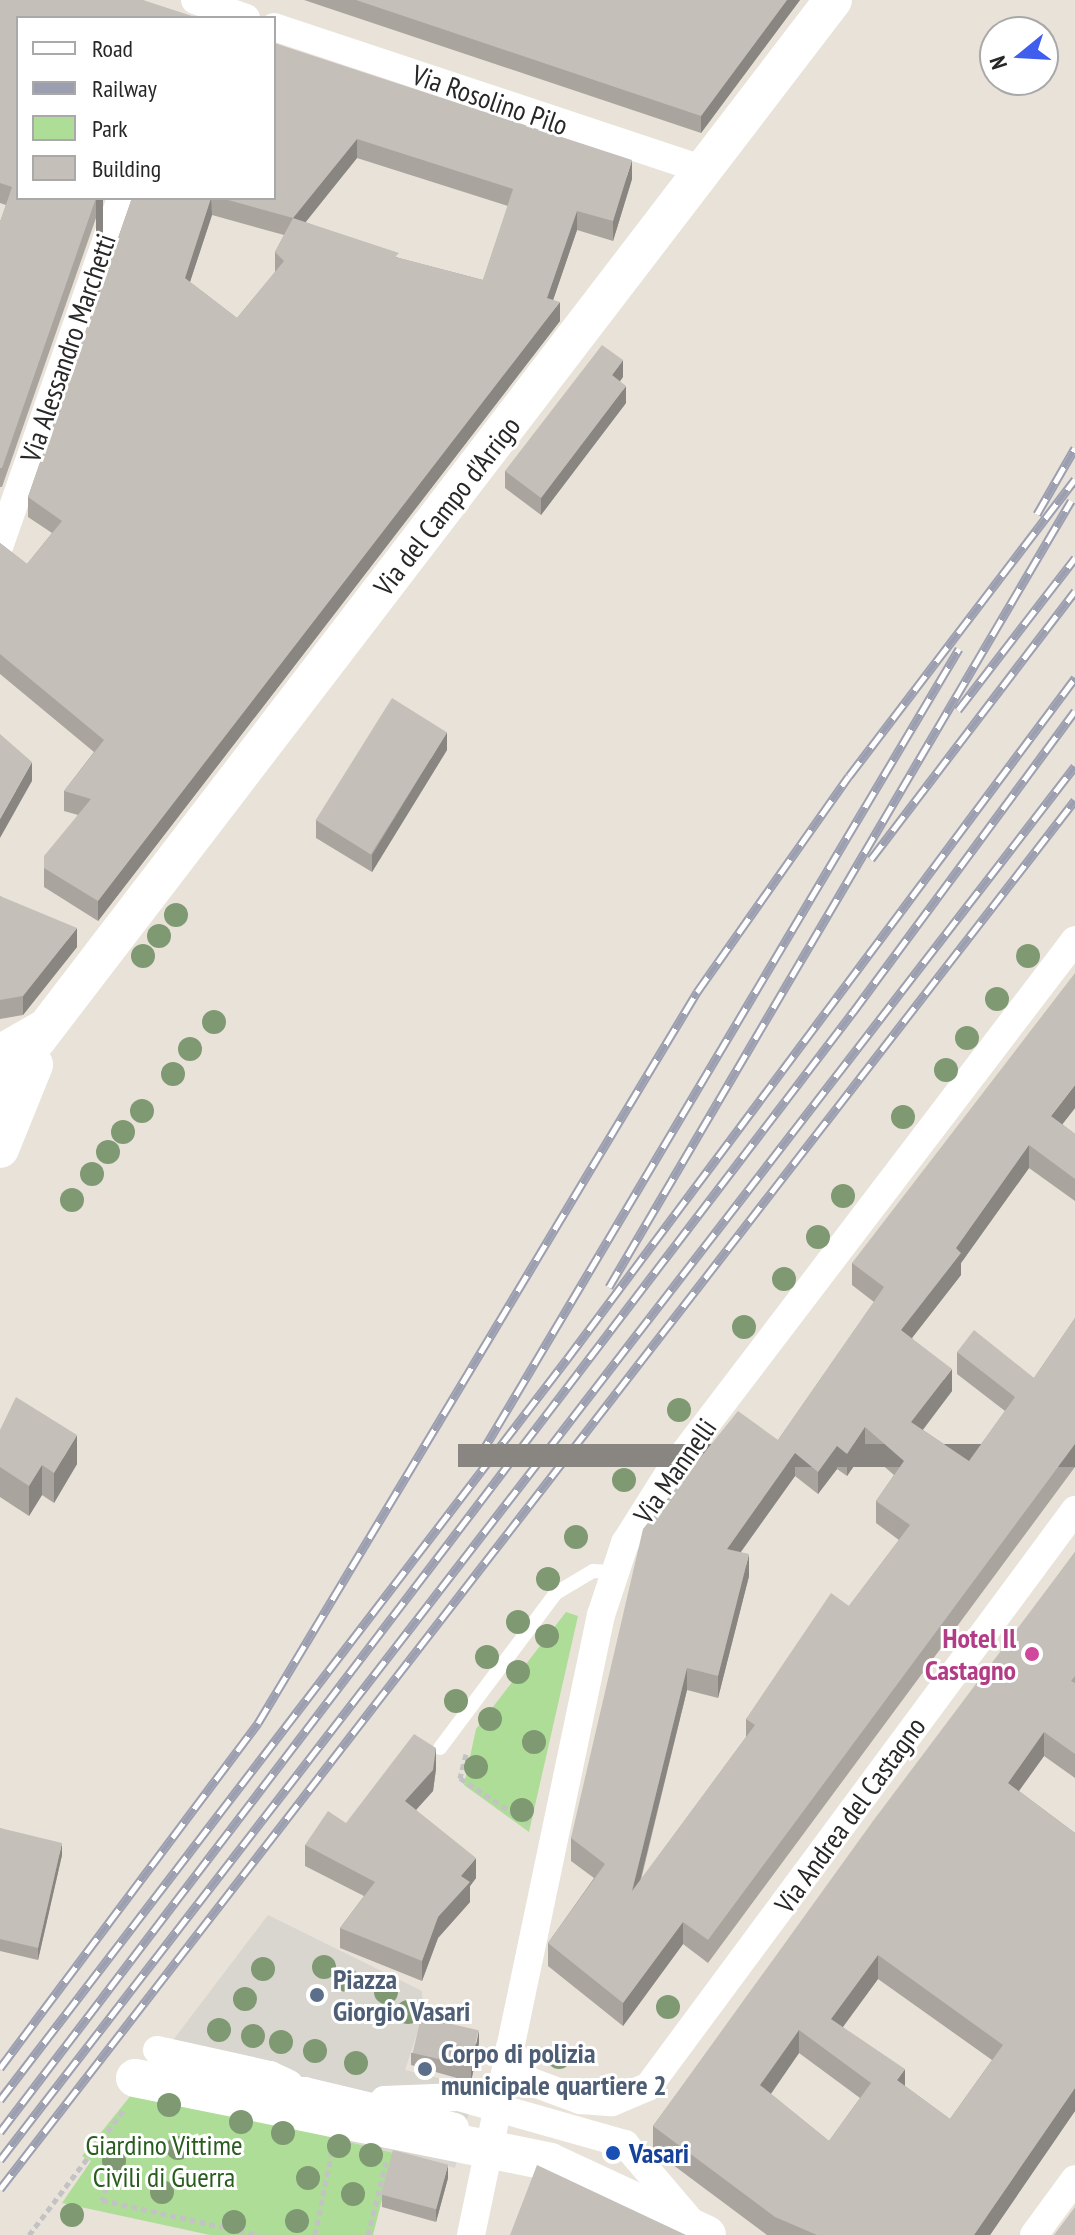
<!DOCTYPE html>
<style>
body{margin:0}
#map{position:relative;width:1075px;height:2235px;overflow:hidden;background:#e9e2d9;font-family:"PT Sans Narrow",sans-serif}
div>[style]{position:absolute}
.green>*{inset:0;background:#aedd98}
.plaza>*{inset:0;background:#d9d5cf}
.path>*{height:5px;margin-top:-2.5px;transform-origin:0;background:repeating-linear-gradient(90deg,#c3c3c3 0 6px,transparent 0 10px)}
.lane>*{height:14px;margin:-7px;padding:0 7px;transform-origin:7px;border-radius:7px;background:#fff}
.street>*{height:28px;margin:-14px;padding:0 14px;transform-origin:14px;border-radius:14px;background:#fff}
.secondary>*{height:38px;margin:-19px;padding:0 19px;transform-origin:19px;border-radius:19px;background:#fff}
.rail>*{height:9px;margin-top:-4.5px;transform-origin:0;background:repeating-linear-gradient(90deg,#fff 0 18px,#9c9fb0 0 36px);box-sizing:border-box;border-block:2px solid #9c9fb0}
.trees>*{width:24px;height:24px;margin:-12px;border-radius:50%;background:#7f9972}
.wall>*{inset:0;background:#a9a49e}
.shaded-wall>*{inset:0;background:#898681;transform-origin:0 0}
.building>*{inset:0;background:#c4bfb8;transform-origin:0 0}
.dots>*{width:22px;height:22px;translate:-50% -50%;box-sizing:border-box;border:4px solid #fff;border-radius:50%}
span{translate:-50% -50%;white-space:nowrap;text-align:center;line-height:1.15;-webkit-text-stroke:6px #fff;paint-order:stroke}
.street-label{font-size:28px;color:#272727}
.hotel-label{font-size:28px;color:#b23c85;font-weight:700}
.right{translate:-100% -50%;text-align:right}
.service-label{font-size:28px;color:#4e5e75;font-weight:700}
.left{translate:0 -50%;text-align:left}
.park-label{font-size:28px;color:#295d1d}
.transit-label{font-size:28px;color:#164399;font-weight:700}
.legend{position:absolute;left:16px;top:16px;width:260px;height:184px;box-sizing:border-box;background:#fff;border:2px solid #a9a9a9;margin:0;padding:10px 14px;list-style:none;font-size:24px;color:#272727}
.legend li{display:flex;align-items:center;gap:16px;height:40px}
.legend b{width:40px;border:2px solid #a9a9a9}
.north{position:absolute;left:979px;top:16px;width:80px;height:80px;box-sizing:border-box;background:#fff;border:2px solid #a9a9a9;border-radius:50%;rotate:252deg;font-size:22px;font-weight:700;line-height:32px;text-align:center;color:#272727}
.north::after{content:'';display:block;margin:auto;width:28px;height:36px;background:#405eee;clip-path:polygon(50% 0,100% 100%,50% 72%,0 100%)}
</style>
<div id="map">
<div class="green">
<div style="clip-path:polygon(566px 1612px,578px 1616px,529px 1832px,464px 1785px,476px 1729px)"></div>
<div style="clip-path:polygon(136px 2089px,394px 2153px,373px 2235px,210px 2235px,62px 2203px,91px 2161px,82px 2156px)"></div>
</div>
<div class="plaza">
<div style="clip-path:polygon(268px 1915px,422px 1991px,423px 2015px,405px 2070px,475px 2087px,455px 2168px,136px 2089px)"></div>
</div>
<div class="path">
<div style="left:466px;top:1754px;width:25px;rotate:104deg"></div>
<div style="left:460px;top:1778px;width:82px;rotate:33.5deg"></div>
<div style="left:98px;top:2143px;width:22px;rotate:16deg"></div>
<div style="left:119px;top:2149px;width:54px;rotate:108.4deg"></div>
<div style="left:102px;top:2200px;width:161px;rotate:12.6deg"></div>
<div style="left:29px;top:2235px;width:156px;rotate:-52.8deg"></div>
<div style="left:315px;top:2235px;width:86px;rotate:-78.6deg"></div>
<div style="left:368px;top:2235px;width:75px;rotate:-76.1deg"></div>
</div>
<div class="lane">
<div style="left:440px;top:1748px;width:194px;rotate:-53.2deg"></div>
<div style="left:556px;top:1593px;width:43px;rotate:-30.7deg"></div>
<div style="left:593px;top:1571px;width:22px;rotate:3deg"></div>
</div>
<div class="street">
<div style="left:195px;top:0;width:54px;rotate:19.4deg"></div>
<div style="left:274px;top:27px;width:455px;rotate:18.4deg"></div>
<div style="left:0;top:544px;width:367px;rotate:-70.7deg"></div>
<div style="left:0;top:1048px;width:48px;rotate:-29.7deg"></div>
<div style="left:510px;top:2047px;width:37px;rotate:64deg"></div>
<div style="left:526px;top:2080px;width:58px;rotate:20.3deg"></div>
<div style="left:580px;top:2100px;width:32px;rotate:4deg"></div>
<div style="left:612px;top:2102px;width:39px;rotate:-23deg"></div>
<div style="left:648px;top:2087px;width:718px;rotate:-53.5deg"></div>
<div style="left:157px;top:2050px;width:116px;rotate:12.5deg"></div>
<div style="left:270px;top:2075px;width:21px;rotate:25deg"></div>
<div style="left:261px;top:2090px;width:44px;rotate:1.3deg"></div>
<div style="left:305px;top:2091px;width:154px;rotate:13.5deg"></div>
<div style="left:384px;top:2100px;width:75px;rotate:-2.3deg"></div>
<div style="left:459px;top:2097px;width:173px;rotate:15.8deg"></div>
<div style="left:625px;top:2144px;width:106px;rotate:49.6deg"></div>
<div style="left:471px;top:2235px;width:633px;rotate:-78.16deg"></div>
<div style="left:601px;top:1615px;width:76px;rotate:-71.6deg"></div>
<div style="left:625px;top:1543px;width:83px;rotate:-57.8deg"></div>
<div style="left:669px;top:1473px;width:670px;rotate:-52.7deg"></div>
<div style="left:1034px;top:2235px;width:69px;rotate:-53.8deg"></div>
</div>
<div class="secondary">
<div style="left:0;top:1088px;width:1370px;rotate:-52.56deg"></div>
<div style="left:0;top:1149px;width:91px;rotate:-68deg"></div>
<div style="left:135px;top:2078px;width:423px;rotate:11.4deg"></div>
<div style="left:550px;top:2162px;width:173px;rotate:24.9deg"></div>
</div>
<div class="rail">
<div style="left:1037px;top:514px;width:76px;rotate:-60.1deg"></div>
<div style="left:958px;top:710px;width:192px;rotate:-52.4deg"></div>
<div style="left:871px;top:859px;width:337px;rotate:-52.7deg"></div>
<div style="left:609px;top:1287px;width:912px;rotate:-59.55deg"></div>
<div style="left:479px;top:1457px;width:940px;rotate:-59.29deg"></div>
<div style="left:0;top:2068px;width:431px;rotate:-53.2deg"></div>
<div style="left:258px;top:1723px;width:853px;rotate:-59.01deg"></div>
<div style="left:697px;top:992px;width:264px;rotate:-54.9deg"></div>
<div style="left:849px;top:776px;width:373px;rotate:-52.7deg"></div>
<div style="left:0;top:2100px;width:933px;rotate:-52.58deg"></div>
<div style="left:567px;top:1359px;width:850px;rotate:-53.28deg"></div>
<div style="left:0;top:2132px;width:1408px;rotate:-52.71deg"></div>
<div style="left:853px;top:1012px;width:374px;rotate:-53.6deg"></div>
<div style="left:0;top:2160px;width:1760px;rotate:-52.36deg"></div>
<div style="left:0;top:2189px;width:1756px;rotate:-52.26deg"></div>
</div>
<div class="trees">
<div style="left:176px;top:915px"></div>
<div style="left:159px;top:936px"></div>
<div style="left:143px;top:956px"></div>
<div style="left:1028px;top:956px"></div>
<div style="left:997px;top:999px"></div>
<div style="left:214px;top:1022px"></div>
<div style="left:967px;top:1038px"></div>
<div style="left:190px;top:1049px"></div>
<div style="left:946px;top:1070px"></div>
<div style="left:173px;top:1074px"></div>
<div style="left:142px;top:1111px"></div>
<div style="left:903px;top:1117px"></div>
<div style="left:123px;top:1132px"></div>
<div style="left:108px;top:1152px"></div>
<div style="left:92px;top:1174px"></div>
<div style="left:843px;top:1196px"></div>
<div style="left:72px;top:1200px"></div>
<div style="left:818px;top:1237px"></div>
<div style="left:784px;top:1279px"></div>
<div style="left:744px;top:1327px"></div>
<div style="left:679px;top:1410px"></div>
<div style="left:624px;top:1480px"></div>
<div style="left:576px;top:1537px"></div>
<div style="left:548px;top:1579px"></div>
<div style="left:518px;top:1622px"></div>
<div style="left:547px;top:1636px"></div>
<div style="left:487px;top:1657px"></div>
<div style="left:518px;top:1672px"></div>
<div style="left:456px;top:1701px"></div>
<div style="left:490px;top:1719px"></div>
<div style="left:534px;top:1742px"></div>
<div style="left:476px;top:1767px"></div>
<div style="left:522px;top:1810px"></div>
<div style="left:324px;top:1967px"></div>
<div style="left:263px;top:1969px"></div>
<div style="left:347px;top:1980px"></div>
<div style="left:386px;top:1992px"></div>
<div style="left:245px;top:1999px"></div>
<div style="left:668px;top:2007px"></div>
<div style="left:408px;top:2012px"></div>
<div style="left:219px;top:2030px"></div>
<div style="left:253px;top:2036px"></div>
<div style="left:281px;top:2042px"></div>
<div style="left:315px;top:2051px"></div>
<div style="left:559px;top:2057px"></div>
<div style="left:356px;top:2063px"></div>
<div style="left:169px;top:2105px"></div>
<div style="left:241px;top:2122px"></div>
<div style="left:283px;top:2133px"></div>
<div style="left:339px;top:2146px"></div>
<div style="left:178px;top:2148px"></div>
<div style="left:371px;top:2155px"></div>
<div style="left:114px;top:2161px"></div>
<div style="left:308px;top:2178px"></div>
<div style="left:162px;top:2192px"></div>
<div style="left:353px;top:2194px"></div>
<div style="left:72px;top:2215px"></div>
<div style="left:297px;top:2221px"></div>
<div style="left:234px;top:2222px"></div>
</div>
<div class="wall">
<div style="clip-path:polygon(0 0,18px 198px,103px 198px,2px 487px,0 487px,0 222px,6px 205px,0 203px)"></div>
<div style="clip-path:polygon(304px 0,800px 0,701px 133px)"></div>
<div style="clip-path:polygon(evenodd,274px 43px,632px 179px,613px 241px,577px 230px,553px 300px,560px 321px,98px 921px,44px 887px,44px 868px,78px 815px,64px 811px,64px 791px,94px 752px,0 674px,0 543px,27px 564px,52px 533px,28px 517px,28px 497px,132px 198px,274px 198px,274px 43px,357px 158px,508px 206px,483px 280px,399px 258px,305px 222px,357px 158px,274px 43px,212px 215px,284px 235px,275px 252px,275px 272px,237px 318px,190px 282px,212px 215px)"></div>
<div style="clip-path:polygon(623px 377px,620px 381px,626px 403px,541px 515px,505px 488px,505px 471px)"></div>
<div style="clip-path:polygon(447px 750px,372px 872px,316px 838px,316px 820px)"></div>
<div style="clip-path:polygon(0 896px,77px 947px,23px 1015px,0 1019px)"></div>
<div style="clip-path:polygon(evenodd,1075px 1108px,1062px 1124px,1075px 1134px,1075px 1201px,1029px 1168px,961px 1263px,961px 1275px,912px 1338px,952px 1391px,923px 1430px,969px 1461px,1005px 1411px,957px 1374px,957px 1352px,1034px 1378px,1075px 1318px,1075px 1467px,708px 1963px,683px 1944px,623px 2026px,548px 1966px,548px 1943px,594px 1878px,571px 1861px,571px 1838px,778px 1440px,874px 1302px,852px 1285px,852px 1263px,1075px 1108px,865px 1450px,894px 1475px,876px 1501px,876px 1523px,899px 1540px,849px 1606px,746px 1719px,746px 1737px,641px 1880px,687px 1690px,718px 1698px,749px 1576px,741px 1552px,795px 1476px,818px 1494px,837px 1469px,847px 1476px,865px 1450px)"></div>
<div style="clip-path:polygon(0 1430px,77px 1464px,54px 1503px,42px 1495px,29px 1516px,0 1497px)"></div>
<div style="clip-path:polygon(evenodd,1075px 1552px,1075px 1778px,1044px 1756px,1019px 1791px,1075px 1833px,1075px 2111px,990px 2235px,767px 2235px,653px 2150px,653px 2126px,1075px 1552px,878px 1979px,992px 2060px,950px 2119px,905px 2086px,843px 2027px,878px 1979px,1075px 1552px,799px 2053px,860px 2098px,829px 2141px,771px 2094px,799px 2053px)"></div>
<div style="clip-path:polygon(436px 1769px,433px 1791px,416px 1810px,476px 1878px,470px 1886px,470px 1902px,438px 1938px,422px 1981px,340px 1948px,340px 1928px,364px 1896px,305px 1866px,305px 1845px,346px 1823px)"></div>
<div style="clip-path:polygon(0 1828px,62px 1855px,38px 1960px,0 1951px)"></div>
<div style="clip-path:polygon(479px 2043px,471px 2082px,411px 2065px,411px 2053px)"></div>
<div style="clip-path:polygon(448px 2178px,436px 2222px,382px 2207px,382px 2195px)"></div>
</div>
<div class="shaded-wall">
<div style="clip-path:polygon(787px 0,800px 0,701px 133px,701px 116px)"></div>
<div style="clip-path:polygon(357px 139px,357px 158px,293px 238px,293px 218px)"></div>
<div style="clip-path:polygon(632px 160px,632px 179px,613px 241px,613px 221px)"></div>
<div style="left:96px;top:198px;width:7px;height:286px"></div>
<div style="clip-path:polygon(211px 198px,212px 215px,185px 297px,185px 278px)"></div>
<div style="clip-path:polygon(577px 211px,577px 230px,547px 318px,560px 302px,560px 321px,98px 921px,98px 901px,547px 298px)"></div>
<div style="clip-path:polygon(623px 360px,623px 377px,612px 392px,612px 375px)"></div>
<div style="clip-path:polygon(626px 386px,626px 403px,541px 515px,541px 498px)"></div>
<div style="clip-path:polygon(447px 732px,447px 750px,372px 872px,372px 855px)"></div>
<div style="clip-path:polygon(32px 762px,32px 781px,0 838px,0 819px)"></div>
<div style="clip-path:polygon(77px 928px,77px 947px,23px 1015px,23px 996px)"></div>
<div style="clip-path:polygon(1075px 1085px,1075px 1108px,1051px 1139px,1051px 1116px)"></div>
<div style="clip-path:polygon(1029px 1145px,1029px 1168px,961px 1263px,961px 1275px,901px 1352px,901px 1330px,956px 1248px)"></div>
<div style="clip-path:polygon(952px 1369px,952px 1391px,911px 1445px,911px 1422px)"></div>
<div style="clip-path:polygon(865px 1427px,865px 1450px,847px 1476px,847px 1454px)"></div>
<div style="clip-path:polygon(77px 1435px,77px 1464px,54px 1503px,54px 1473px)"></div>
<div style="left:1075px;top:1444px;width:23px;height:617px;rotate:90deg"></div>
<div style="clip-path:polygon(837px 1446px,837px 1469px,818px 1494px,818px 1472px)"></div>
<div style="clip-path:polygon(795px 1453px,795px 1476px,727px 1571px,727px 1549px)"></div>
<div style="clip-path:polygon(42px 1465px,42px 1495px,29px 1516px,29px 1486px)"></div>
<div style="clip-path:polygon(749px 1554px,749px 1576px,718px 1698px,718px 1676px)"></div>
<div style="clip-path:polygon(687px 1668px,687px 1690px,632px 1913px,632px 1891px)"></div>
<div style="clip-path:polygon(1044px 1732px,1044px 1756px,1008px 1806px,1008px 1783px)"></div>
<div style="clip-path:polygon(436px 1748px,436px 1769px,433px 1791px,405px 1822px,405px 1801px)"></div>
<div style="clip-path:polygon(62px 1843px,62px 1855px,38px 1960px,38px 1948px)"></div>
<div style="clip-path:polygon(476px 1858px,476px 1878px,470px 1886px,470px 1902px,438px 1938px,422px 1981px,422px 1961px,438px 1917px,461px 1876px)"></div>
<div style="clip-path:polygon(683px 1922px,683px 1944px,623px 2026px,623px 2003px)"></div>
<div style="clip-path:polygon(878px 1955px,878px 1979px,831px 2043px,831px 2019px)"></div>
<div style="clip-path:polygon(479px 2030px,479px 2043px,471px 2082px,471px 2070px)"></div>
<div style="clip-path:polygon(799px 2030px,799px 2053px,760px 2109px,760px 2085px)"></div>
<div style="clip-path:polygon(905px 2069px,905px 2092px,897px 2080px)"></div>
<div style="clip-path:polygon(1075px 2088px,1075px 2111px,990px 2235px,974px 2235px)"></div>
<div style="clip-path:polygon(448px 2165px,448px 2178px,436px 2222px,436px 2209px)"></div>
</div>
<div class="building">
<div style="clip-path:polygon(0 0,143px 0,198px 18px,18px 18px,18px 198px,96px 198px,2px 468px,0 468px,0 222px,12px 187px,0 183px)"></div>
<div style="clip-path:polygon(356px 0,787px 0,701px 116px)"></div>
<div style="clip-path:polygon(evenodd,274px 43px,632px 160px,613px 221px,577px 211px,547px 298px,560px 302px,98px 901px,44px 868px,44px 856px,91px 799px,64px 791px,104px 740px,0 654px,0 543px,27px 564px,62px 521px,28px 497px,132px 198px,211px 198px,185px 278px,237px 318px,284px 261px,275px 252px,293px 218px,221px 198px,274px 198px,274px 43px,357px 139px,513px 189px,483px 280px,395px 257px,399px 253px,293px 218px,357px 139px)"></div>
<div style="clip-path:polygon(602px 345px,623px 360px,612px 375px,626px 386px,541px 498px,505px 471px)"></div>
<div style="left:392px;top:698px;width:65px;height:144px;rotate:32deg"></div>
<div style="clip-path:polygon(0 734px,32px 762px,0 819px)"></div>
<div style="clip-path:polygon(0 896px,77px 928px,23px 996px,0 1000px)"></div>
<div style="clip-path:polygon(evenodd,1075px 973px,1075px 1085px,1051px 1116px,1075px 1134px,1075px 1179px,1029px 1145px,956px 1248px,961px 1253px,901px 1330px,952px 1369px,911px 1422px,969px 1461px,1015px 1397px,957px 1352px,974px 1330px,1034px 1378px,1075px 1318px,1075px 1444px,708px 1940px,683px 1922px,623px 2003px,548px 1943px,605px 1864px,571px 1838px,643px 1529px,738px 1411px,778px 1440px,884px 1287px,852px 1263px,1075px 973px,865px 1427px,904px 1461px,876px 1501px,910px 1525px,849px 1606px,831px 1593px,746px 1719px,755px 1725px,632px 1891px,687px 1668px,718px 1676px,749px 1554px,727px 1549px,795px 1453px,818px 1472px,837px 1446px,847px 1454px,865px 1427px)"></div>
<div style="clip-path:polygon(16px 1397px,77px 1435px,54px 1473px,42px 1465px,29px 1486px,0 1467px,0 1430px)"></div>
<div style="clip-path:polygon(evenodd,1075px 1552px,1075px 1676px,1071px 1681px,1075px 1683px,1075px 1754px,1044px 1732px,1008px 1783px,1075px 1833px,1075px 2088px,974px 2235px,817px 2235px,775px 2217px,653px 2126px,873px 1821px,1075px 1552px,878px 1955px,1003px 2045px,950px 2119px,897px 2080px,905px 2069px,831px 2019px,878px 1955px,1075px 1552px,799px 2030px,871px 2083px,829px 2141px,760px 2085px,799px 2030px)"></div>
<div style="clip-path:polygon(414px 1734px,436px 1748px,433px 1770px,405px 1801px,476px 1858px,461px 1876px,470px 1882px,438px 1917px,422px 1961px,340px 1928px,375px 1882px,305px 1845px,328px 1811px,346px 1823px)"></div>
<div style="clip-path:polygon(0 1828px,62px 1843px,38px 1948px,0 1939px)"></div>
<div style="left:421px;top:2017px;width:59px;height:37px;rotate:13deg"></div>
<div style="left:393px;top:2150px;width:57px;height:46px;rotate:15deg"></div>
<div style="clip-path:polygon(537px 2165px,686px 2235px,510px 2235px)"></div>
<div style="clip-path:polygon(1075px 2207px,1075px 2235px,1054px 2235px)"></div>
</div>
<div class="dots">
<div style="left:1032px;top:1654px;background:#d1479c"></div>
<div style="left:317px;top:1995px;background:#5c6f8a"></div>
<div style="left:425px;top:2069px;background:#5c6f8a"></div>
<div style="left:613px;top:2153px;background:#1a4fb4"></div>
</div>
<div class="street-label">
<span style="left:490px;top:100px;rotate:19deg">Via Rosolino Pilo</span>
<span style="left:68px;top:348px;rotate:-71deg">Via Alessandro Marchetti</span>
<span style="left:447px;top:506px;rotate:-52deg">Via del Campo d'Arrigo</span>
<span style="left:675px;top:1471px;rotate:-55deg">Via Mannelli</span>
<span style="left:850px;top:1815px;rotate:-54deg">Via Andrea del Castagno</span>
</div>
<div class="hotel-label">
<span class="right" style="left:1016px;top:1654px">Hotel Il<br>Castagno</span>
</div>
<div class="service-label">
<span class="left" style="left:333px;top:1995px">Piazza<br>Giorgio Vasari</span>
<span class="left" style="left:441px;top:2069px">Corpo di polizia<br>municipale quartiere 2</span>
</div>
<div class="park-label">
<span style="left:164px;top:2161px">Giardino Vittime<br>Civili di Guerra</span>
</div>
<div class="transit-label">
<span class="left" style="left:629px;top:2153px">Vasari</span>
</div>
<ul class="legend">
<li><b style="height:10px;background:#fff"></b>Road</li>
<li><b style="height:10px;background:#9c9fb0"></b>Railway</li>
<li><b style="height:22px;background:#aedd98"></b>Park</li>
<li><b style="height:22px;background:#c4bfb8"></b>Building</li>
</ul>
<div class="north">N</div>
</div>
